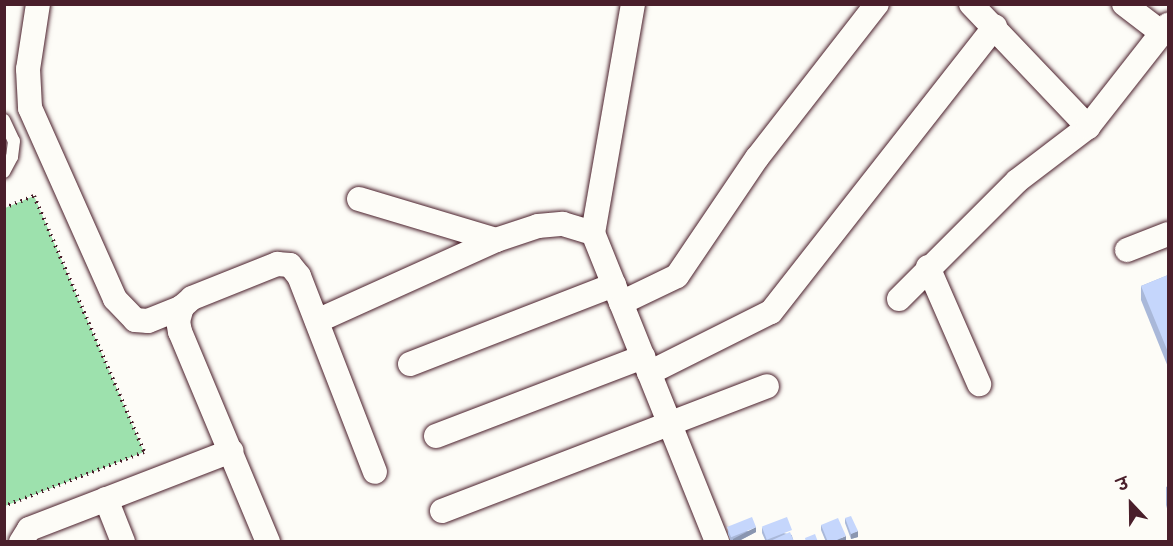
<!DOCTYPE html>
<meta charset="utf-8">
<style>
body{margin:0}
#map{position:relative;width:1173px;height:546px;overflow:hidden;background:#fdfcf7;font-family:"Gochi Hand","Playpen Sans Deva",sans-serif}
div>[style]{position:absolute}
.green>*{inset:0;background:#9de1ad}
.path>*{height:4px;margin-top:-2px;transform-origin:0;background:repeating-linear-gradient(90deg,#4a1f2b 0 1.5px,transparent 0 6px)}
.roads{filter:drop-shadow(0 0 2px #4a1f2b) drop-shadow(0 0 2px #4a1f2b)}
.service>*{height:12px;margin:-6px;padding:0 6px;transform-origin:6px;border-radius:6px;background:#fdfcf7}
.minor>*{height:24px;margin:-12px;padding:0 12px;transform-origin:12px;border-radius:12px;background:#fdfcf7}
.wall>*{inset:0;background:#a9b8d9}
.shaded-wall>*{inset:0;background:#8a96b0}
.building>*{inset:0;background:#c5d6fc;transform-origin:0 0}
span{translate:-50% -50%;white-space:nowrap;text-align:center;line-height:1.15;-webkit-text-stroke:5px #fdfcf7;paint-order:stroke}
.frame{position:absolute;inset:0;border:6px solid #4a1f2b;pointer-events:none}
.north{position:absolute;left:1101px;top:474px;width:60px;height:60px;-webkit-text-stroke:4px #fdfcf7;paint-order:stroke;rotate:338deg;font-size:16px;font-weight:700;line-height:24px;text-align:center;color:#4a1f2b}
.north::after{content:'';display:block;margin:auto;width:21px;height:27px;background:#4a1f2b;clip-path:polygon(50% 0,100% 100%,50% 72%,0 100%)}
</style>
<div id="map">
<div class="green">
<div style="clip-path:polygon(34px 196px,144px 452px,5px 506px,5px 208px)"></div>
</div>
<div class="path">
<div style="left:4px;top:208px;width:32px;rotate:-22deg"></div>
<div style="left:34px;top:196px;width:279px;rotate:66.7deg"></div>
<div style="left:144px;top:452px;width:150px;rotate:158.9deg"></div>
</div>
<div class="roads">
<div class="service">
<div style="left:4px;top:120px;width:23px;rotate:65deg"></div>
<div style="left:14px;top:141px;width:16px;rotate:97deg"></div>
<div style="left:12px;top:157px;width:17px;rotate:118deg"></div>
</div>
<div class="minor">
<div style="left:38px;top:4px;width:66px;rotate:98.7deg"></div>
<div style="left:28px;top:69px;width:39px;rotate:87deg"></div>
<div style="left:30px;top:108px;width:209px;rotate:66deg"></div>
<div style="left:115px;top:299px;width:29px;rotate:46deg"></div>
<div style="left:135px;top:320px;width:13px;rotate:4deg"></div>
<div style="left:148px;top:321px;width:37px;rotate:-22deg"></div>
<div style="left:633px;top:4px;width:232px;rotate:99.9deg"></div>
<div style="left:593px;top:233px;width:333px;rotate:68.1deg"></div>
<div style="left:971px;top:4px;width:170px;rotate:46.4deg"></div>
<div style="left:1124px;top:4px;width:48px;rotate:37.3deg"></div>
<div style="left:359px;top:199px;width:143px;rotate:16.7deg"></div>
<div style="left:1127px;top:250px;width:44px;rotate:-21.3deg"></div>
<div style="left:928px;top:267px;width:128px;rotate:66.4deg"></div>
<div style="left:899px;top:299px;width:167px;rotate:-45deg"></div>
<div style="left:1017px;top:181px;width:89px;rotate:-37.3deg"></div>
<div style="left:1088px;top:127px;width:130px;rotate:-51.9deg"></div>
<div style="left:621px;top:303px;width:62px;rotate:-25.7deg"></div>
<div style="left:677px;top:276px;width:143px;rotate:-55.9deg"></div>
<div style="left:757px;top:158px;width:195px;rotate:-52.1deg"></div>
<div style="left:317px;top:321px;width:196px;rotate:-24.3deg"></div>
<div style="left:496px;top:240px;width:44px;rotate:-18.4deg"></div>
<div style="left:538px;top:226px;width:25px;rotate:-5deg"></div>
<div style="left:563px;top:224px;width:31px;rotate:17deg"></div>
<div style="left:410px;top:364px;width:219px;rotate:-21.2deg"></div>
<div style="left:649px;top:373px;width:136px;rotate:-26.6deg"></div>
<div style="left:771px;top:312px;width:363px;rotate:-51.9deg"></div>
<div style="left:436px;top:436px;width:222px;rotate:-20.9deg"></div>
<div style="left:106px;top:499px;width:46px;rotate:68.4deg"></div>
<div style="left:442px;top:511px;width:348px;rotate:-21deg"></div>
<div style="left:21px;top:542px;width:15px;rotate:-58deg"></div>
<div style="left:29px;top:529px;width:217px;rotate:-21.1deg"></div>
<div style="left:268px;top:542px;width:228px;rotate:-112.7deg"></div>
<div style="left:180px;top:332px;width:11px;rotate:-100deg"></div>
<div style="left:178px;top:321px;width:15px;rotate:-74deg"></div>
<div style="left:182px;top:307px;width:13px;rotate:-42deg"></div>
<div style="left:192px;top:298px;width:92px;rotate:-21.8deg"></div>
<div style="left:277px;top:264px;width:13px;rotate:4deg"></div>
<div style="left:290px;top:265px;width:14px;rotate:51deg"></div>
<div style="left:299px;top:276px;width:210px;rotate:68.8deg"></div>
</div>
</div>
<div class="wall">
<div style="clip-path:polygon(1168px 275px,1168px 367px,1141px 300px,1141px 286px)"></div>
<div style="clip-path:polygon(1168px 486px,1168px 512px,1166px 505px,1166px 487px)"></div>
<div style="clip-path:polygon(845px 518px,858px 537px,851px 539px,845px 523px)"></div>
<div style="clip-path:polygon(821px 525px,846px 541px,826px 542px,821px 530px)"></div>
<div style="clip-path:polygon(762px 528px,792px 535px,792px 536px,794px 542px,766px 542px,762px 533px)"></div>
<div style="clip-path:polygon(728px 529px,756px 532px,737px 542px,731px 542px,728px 534px)"></div>
</div>
<div class="shaded-wall">
<div style="clip-path:polygon(756px 527px,756px 532px,737px 542px,733px 542px,733px 539px)"></div>
<div style="clip-path:polygon(858px 531px,858px 537px,851px 539px,851px 534px)"></div>
<div style="clip-path:polygon(846px 536px,846px 541px,844px 542px,832px 542px)"></div>
</div>
<div class="building">
<div style="clip-path:polygon(1168px 275px,1168px 352px,1141px 286px)"></div>
<div style="clip-path:polygon(851px 516px,858px 531px,851px 534px,845px 518px)"></div>
<div style="left:752px;top:517px;width:11px;height:27px;rotate:68deg"></div>
<div style="left:787px;top:517px;width:14px;height:27px;rotate:69deg"></div>
<div style="clip-path:polygon(838px 518px,846px 536px,832px 542px,828px 542px,821px 525px)"></div>
<div style="clip-path:polygon(790px 532px,794px 542px,768px 542px)"></div>
<div style="clip-path:polygon(815px 534px,818px 542px,806px 542px,805px 538px)"></div>
</div>
<div class="frame"></div>
<div class="north">उ</div>
</div>
